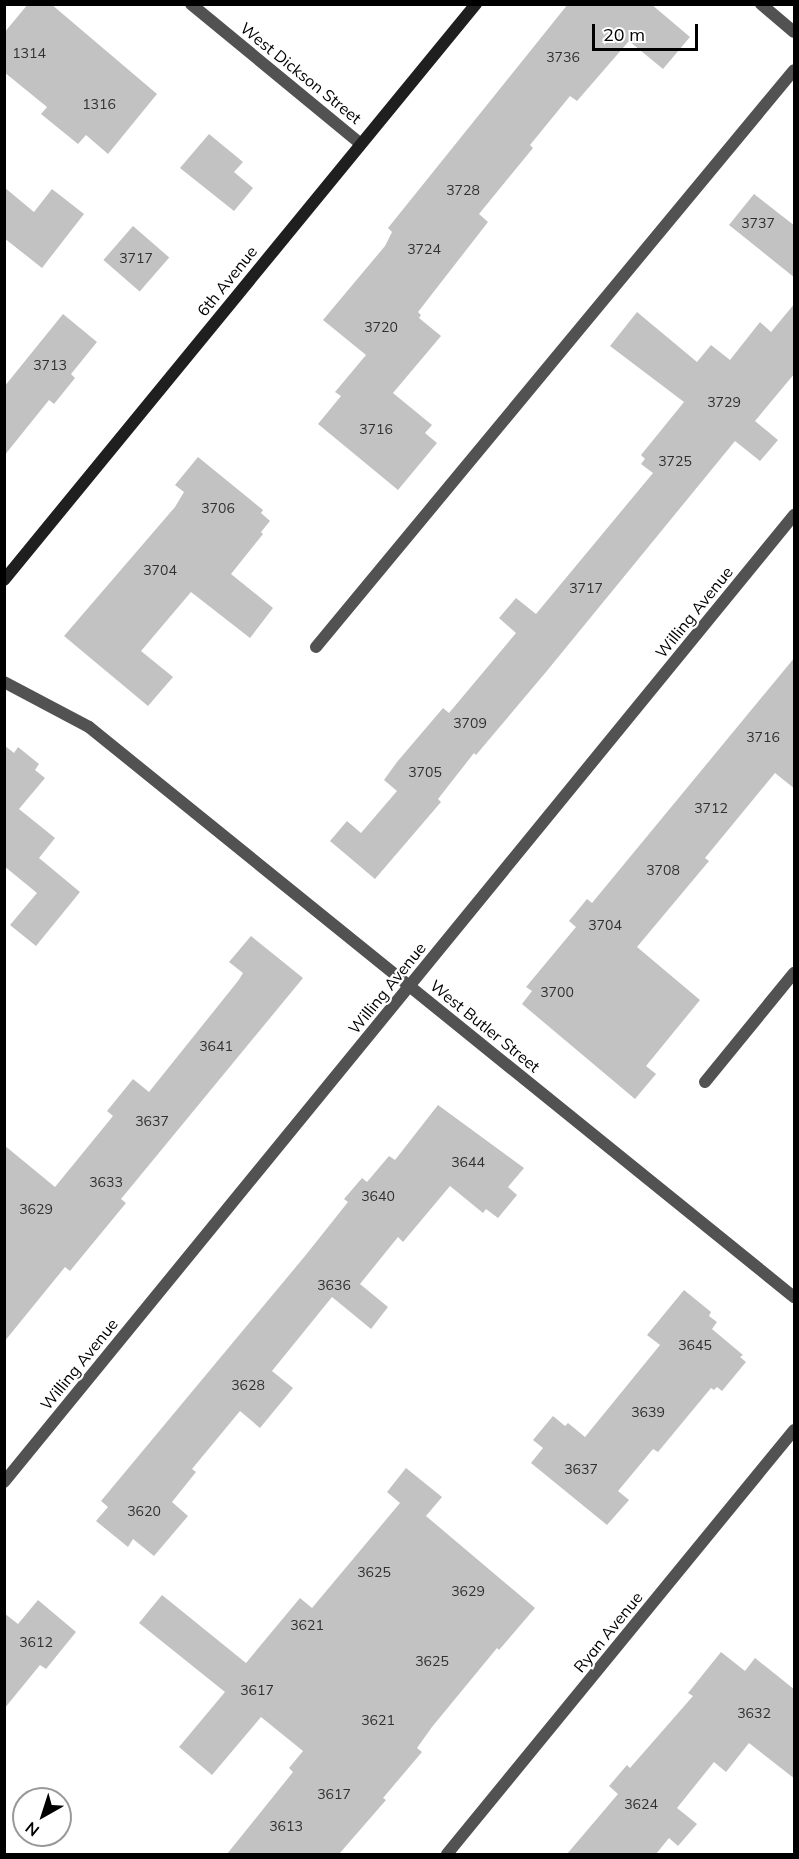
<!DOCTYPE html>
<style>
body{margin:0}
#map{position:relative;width:799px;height:1859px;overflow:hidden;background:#fff;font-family:Mulish,sans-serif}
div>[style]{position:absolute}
.building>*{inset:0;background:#c2c2c2;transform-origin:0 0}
.lane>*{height:12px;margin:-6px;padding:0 6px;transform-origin:6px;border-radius:6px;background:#525252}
.street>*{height:12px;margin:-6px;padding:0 6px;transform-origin:6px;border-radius:6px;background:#525252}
.secondary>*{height:12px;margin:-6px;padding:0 6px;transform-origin:6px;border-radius:6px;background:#1f1f1f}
span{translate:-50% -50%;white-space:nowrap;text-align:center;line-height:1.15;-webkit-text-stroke:4.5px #fff;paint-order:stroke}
.number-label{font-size:14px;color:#303030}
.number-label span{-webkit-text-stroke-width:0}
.street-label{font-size:16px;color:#000}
.frame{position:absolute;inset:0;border:6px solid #000;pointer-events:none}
.north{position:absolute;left:12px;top:1787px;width:60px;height:60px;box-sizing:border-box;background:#fff;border:2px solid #999;border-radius:50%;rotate:219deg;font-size:16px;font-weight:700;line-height:24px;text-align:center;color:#000}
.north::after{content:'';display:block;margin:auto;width:21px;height:27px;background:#000;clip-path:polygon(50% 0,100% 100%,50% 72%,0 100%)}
.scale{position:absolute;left:592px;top:24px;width:106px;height:27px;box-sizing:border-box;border:3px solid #000;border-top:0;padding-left:8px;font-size:18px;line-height:21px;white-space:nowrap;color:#000;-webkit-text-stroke:4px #fff;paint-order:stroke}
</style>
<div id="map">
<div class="building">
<div style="clip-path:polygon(28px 4px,51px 4px,157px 94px,108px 154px,86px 135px,78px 144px,41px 114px,47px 107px,4px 72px,4px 33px)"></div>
<div style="clip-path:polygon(568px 4px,651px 4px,690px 37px,663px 69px,629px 41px,577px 101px,570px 96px,530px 145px,533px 148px,479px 214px,488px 222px,418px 312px,421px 315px,419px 318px,441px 336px,393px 393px,432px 425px,425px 433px,437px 443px,398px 490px,318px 424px,341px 396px,335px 392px,366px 355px,323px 320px,385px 246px,392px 232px,388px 228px)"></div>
<div style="clip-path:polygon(209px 134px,243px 162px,234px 172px,253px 188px,234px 211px,180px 168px)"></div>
<div style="clip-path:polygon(4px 187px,34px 212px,52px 189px,84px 214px,42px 268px,4px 238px)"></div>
<div style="clip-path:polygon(754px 194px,795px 226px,795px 278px,729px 225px)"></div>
<div style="left:133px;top:226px;width:48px;height:45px;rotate:41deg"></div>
<div style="clip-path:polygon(795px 303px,795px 373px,755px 421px,778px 440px,760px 461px,735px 441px,546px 672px,476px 755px,474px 753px,438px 799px,441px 802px,375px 879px,330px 841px,347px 821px,361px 833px,397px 791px,384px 780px,397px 762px,443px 708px,449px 713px,516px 633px,499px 618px,516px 598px,536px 614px,653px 473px,641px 464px,645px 459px,641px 455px,684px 402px,610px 346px,637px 312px,697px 362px,711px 345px,730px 360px,760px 322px,771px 332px)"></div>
<div style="clip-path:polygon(63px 314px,97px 342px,71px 374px,75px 378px,54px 404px,49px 400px,4px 456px,4px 387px)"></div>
<div style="clip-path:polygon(198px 457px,263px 510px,261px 513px,270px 521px,261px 532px,263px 534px,231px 574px,273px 608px,250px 638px,191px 592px,141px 651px,173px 677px,148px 706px,64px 636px,175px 507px,184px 492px,175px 485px)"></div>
<div style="clip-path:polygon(795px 657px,795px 789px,775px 773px,705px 858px,709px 861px,637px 947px,700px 1000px,646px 1066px,656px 1074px,635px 1099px,522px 1004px,532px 991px,526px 987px,576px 927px,569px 921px,587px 899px,592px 903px)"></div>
<div style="clip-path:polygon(4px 745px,14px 753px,18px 747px,39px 764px,35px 770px,45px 778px,19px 809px,55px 838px,39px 858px,80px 892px,36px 946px,10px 925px,37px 893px,4px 866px)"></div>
<div style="clip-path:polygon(251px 936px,303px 978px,121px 1199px,126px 1203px,70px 1271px,65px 1267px,4px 1342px,4px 1145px,55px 1187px,113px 1116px,107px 1111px,133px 1079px,149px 1092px,238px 981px,243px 973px,229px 962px)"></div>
<div style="clip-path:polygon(438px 1105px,524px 1168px,508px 1187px,517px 1195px,498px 1218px,486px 1209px,483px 1213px,450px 1186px,403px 1242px,398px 1237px,360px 1284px,388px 1307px,371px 1329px,332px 1297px,272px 1371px,293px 1388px,260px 1428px,240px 1411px,192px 1469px,196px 1472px,172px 1502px,188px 1516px,154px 1556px,133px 1539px,128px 1547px,96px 1521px,108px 1507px,101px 1501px,305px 1256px,348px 1202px,344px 1199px,362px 1178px,367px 1182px,389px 1156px,395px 1160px)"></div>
<div style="clip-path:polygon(684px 1290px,711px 1312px,709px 1316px,717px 1322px,712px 1329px,743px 1355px,740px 1357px,746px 1362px,722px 1391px,717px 1387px,714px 1390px,711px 1388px,658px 1452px,653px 1449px,618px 1491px,629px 1500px,607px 1525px,531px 1463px,543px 1448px,533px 1440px,553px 1416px,565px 1426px,568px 1423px,585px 1437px,660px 1345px,647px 1335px)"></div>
<div style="clip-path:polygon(406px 1468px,442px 1497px,426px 1516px,535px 1608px,499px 1650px,497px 1648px,432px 1727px,417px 1748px,422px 1752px,383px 1798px,386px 1800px,339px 1854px,227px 1854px,293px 1772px,289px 1768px,303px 1751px,261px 1717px,212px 1775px,179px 1747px,225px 1692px,139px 1623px,162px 1595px,246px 1663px,300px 1598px,312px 1608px,400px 1503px,387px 1492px)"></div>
<div style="clip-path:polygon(38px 1600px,76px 1632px,46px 1669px,40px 1665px,4px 1709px,4px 1613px,18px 1624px)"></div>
<div style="clip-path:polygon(721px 1652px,745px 1671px,755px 1658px,795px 1690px,795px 1779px,749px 1743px,726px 1772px,714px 1762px,677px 1808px,697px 1824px,678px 1846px,669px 1838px,656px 1854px,567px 1854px,618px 1794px,609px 1786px,627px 1765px,630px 1768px,693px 1696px,688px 1693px)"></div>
</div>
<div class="lane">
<div style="left:316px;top:647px;width:749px;rotate:-50.36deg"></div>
<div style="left:705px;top:1082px;width:141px;rotate:-50.8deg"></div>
</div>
<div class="street">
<div style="left:191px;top:4px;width:220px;rotate:39.5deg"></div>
<div style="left:761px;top:4px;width:43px;rotate:40.3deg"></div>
<div style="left:4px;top:682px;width:96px;rotate:27.9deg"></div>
<div style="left:89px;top:727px;width:907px;rotate:38.96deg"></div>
<div style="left:4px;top:1482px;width:1249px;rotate:-50.75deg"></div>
<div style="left:447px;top:1854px;width:548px;rotate:-50.7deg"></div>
</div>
<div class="secondary">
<div style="left:4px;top:580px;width:745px;rotate:-50.67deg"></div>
</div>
<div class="number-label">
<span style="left:29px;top:53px">1314</span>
<span style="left:563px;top:57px">3736</span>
<span style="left:99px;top:104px">1316</span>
<span style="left:463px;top:190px">3728</span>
<span style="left:758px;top:223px">3737</span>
<span style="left:424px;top:249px">3724</span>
<span style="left:136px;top:258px">3717</span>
<span style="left:381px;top:327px">3720</span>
<span style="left:50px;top:365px">3713</span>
<span style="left:724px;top:402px">3729</span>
<span style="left:376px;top:429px">3716</span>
<span style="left:675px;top:461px">3725</span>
<span style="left:218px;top:508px">3706</span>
<span style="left:160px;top:570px">3704</span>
<span style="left:586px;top:588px">3717</span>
<span style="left:470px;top:723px">3709</span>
<span style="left:763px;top:737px">3716</span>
<span style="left:425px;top:772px">3705</span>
<span style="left:711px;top:808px">3712</span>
<span style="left:663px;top:870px">3708</span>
<span style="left:605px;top:925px">3704</span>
<span style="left:557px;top:992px">3700</span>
<span style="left:216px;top:1046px">3641</span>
<span style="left:152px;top:1121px">3637</span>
<span style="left:468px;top:1162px">3644</span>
<span style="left:106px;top:1182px">3633</span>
<span style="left:378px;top:1196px">3640</span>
<span style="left:36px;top:1209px">3629</span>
<span style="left:334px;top:1285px">3636</span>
<span style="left:695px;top:1345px">3645</span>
<span style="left:248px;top:1385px">3628</span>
<span style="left:648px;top:1412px">3639</span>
<span style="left:581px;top:1469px">3637</span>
<span style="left:144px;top:1511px">3620</span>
<span style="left:374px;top:1572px">3625</span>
<span style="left:468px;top:1591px">3629</span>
<span style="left:307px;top:1625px">3621</span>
<span style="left:36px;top:1642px">3612</span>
<span style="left:432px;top:1661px">3625</span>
<span style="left:257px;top:1690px">3617</span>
<span style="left:754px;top:1713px">3632</span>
<span style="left:378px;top:1720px">3621</span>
<span style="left:334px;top:1794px">3617</span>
<span style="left:641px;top:1804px">3624</span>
<span style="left:286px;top:1826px">3613</span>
</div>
<div class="street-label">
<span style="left:301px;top:73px;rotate:39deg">West Dickson Street</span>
<span style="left:227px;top:281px;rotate:-51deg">6th Avenue</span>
<span style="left:694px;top:612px;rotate:-51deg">Willing Avenue</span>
<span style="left:387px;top:988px;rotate:-51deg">Willing Avenue</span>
<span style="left:485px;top:1026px;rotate:39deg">West Butler Street</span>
<span style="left:79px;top:1364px;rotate:-51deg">Willing Avenue</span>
<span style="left:608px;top:1632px;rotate:-51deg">Ryan Avenue</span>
</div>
<div class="frame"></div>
<div class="north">N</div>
<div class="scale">20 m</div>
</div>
